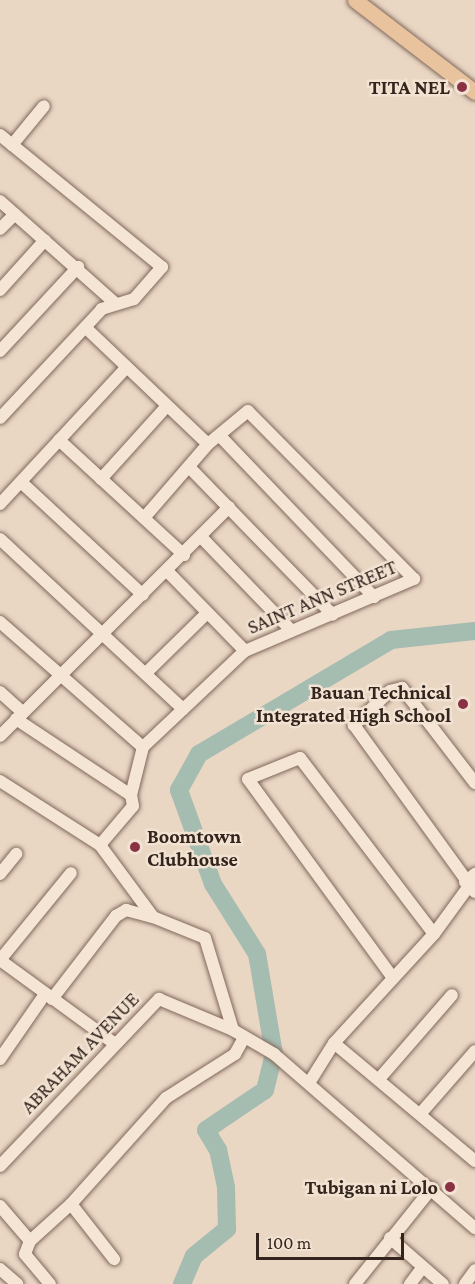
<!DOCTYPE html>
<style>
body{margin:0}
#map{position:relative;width:475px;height:1284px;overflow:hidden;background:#e9d6c3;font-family:"Crimson Pro",serif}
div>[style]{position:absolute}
.river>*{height:18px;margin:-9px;padding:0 9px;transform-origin:9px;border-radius:9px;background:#a5bcb1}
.roads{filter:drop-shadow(0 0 2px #81685c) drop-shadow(0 0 2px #81685c)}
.minor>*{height:12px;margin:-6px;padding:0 6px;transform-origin:6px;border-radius:6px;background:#f5e5d5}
.major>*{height:15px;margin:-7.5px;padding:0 7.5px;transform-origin:7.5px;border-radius:7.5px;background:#e9c39e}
.dots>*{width:16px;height:16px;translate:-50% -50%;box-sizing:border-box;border:3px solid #f1e2d2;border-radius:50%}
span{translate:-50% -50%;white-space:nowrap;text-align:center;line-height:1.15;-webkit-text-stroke:5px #f1e2d2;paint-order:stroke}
.poi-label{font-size:20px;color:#33241e;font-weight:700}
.right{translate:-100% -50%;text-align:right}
.left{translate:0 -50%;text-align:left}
.street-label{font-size:20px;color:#33241e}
.scale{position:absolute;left:256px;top:1233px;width:148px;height:27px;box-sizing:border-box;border:3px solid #33241e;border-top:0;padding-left:8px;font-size:18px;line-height:21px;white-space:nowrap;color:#33241e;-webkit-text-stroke:4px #f1e2d2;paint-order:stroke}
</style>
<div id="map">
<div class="river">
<div style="left:182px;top:1284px;width:30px;rotate:-67deg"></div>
<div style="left:194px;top:1256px;width:43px;rotate:-39.3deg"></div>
<div style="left:227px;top:1229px;width:42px;rotate:-91.4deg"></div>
<div style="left:226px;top:1187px;width:38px;rotate:-102deg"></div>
<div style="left:218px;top:1150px;width:23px;rotate:-121deg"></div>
<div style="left:206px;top:1130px;width:71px;rotate:-34.1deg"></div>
<div style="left:265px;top:1090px;width:37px;rotate:-76deg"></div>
<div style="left:274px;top:1054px;width:101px;rotate:-99.6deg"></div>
<div style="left:257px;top:954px;width:83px;rotate:-122.2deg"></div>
<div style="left:213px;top:884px;width:100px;rotate:-109.9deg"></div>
<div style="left:179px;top:790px;width:41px;rotate:-60.9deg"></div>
<div style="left:199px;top:754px;width:223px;rotate:-30.7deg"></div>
<div style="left:391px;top:640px;width:84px;rotate:-6.1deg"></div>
</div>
<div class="roads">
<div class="minor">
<div style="left:0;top:135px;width:209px;rotate:39.2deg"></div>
<div style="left:162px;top:267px;width:43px;rotate:131.2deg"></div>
<div style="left:134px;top:299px;width:34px;rotate:163deg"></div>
<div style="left:102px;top:309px;width:149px;rotate:133.1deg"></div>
<div style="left:12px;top:145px;width:50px;rotate:-50.6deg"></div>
<div style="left:0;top:201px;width:154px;rotate:41.6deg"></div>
<div style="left:0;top:229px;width:21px;rotate:-45deg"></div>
<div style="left:0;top:290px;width:67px;rotate:-48deg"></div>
<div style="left:86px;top:328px;width:168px;rotate:43.6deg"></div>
<div style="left:0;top:351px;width:115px;rotate:-47.1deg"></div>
<div style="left:220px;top:436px;width:223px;rotate:46.3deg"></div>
<div style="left:59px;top:440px;width:170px;rotate:42.6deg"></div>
<div style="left:189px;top:467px;width:206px;rotate:45.8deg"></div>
<div style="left:101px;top:479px;width:97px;rotate:-47.9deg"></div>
<div style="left:21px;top:482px;width:166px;rotate:42.8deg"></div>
<div style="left:0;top:504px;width:185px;rotate:-47.2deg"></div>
<div style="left:0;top:539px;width:250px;rotate:42.9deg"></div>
<div style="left:203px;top:539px;width:127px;rotate:46deg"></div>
<div style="left:168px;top:572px;width:110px;rotate:45.7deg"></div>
<div style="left:0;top:622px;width:190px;rotate:41.2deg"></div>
<div style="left:146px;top:673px;width:86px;rotate:-44.5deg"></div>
<div style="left:0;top:692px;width:28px;rotate:42deg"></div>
<div style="left:16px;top:719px;width:138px;rotate:33.5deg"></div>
<div style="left:0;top:736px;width:324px;rotate:-45deg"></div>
<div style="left:0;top:781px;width:119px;rotate:32.6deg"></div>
<div style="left:100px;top:845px;width:89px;rotate:53.6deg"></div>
<div style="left:153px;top:917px;width:56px;rotate:22deg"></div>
<div style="left:205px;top:938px;width:96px;rotate:73.1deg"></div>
<div style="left:233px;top:1030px;width:48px;rotate:30.3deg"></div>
<div style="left:274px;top:1054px;width:266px;rotate:40.9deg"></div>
<div style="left:475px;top:783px;width:120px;rotate:-127.5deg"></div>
<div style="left:402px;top:688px;width:12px;rotate:166deg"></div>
<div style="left:390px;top:691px;width:50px;rotate:136.6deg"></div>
<div style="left:354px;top:725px;width:206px;rotate:54.1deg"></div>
<div style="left:100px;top:845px;width:51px;rotate:-49.8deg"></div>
<div style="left:133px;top:806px;width:11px;rotate:-100deg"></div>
<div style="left:131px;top:795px;width:49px;rotate:-76deg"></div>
<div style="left:143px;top:747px;width:140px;rotate:-43.3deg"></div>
<div style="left:245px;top:651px;width:184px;rotate:-23.1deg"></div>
<div style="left:414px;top:579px;width:236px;rotate:-134.7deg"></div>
<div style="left:248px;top:411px;width:52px;rotate:140.5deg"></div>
<div style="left:208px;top:444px;width:98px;rotate:130.9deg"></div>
<div style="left:0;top:874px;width:26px;rotate:-51deg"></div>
<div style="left:465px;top:882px;width:13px;rotate:-39deg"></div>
<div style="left:0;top:960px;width:141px;rotate:36.1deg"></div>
<div style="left:0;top:960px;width:112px;rotate:-50.8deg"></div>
<div style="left:393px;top:978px;width:246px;rotate:-126.1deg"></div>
<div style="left:248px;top:779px;width:56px;rotate:-22deg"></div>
<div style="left:300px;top:758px;width:221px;rotate:52.7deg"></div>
<div style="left:52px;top:999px;width:105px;rotate:-52.4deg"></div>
<div style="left:116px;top:916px;width:12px;rotate:-31deg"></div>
<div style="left:126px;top:910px;width:28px;rotate:15deg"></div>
<div style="left:334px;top:1043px;width:184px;rotate:39.9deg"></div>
<div style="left:0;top:1059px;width:79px;rotate:-55.3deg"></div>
<div style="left:379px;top:1079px;width:111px;rotate:-49deg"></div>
<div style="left:309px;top:1083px;width:47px;rotate:-58deg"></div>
<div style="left:334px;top:1043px;width:148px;rotate:-47.5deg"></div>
<div style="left:434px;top:934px;width:59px;rotate:-53.9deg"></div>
<div style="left:421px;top:1113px;width:82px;rotate:-48.9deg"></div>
<div style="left:0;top:1166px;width:231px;rotate:-46.4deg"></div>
<div style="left:159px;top:999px;width:80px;rotate:22.7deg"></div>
<div style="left:71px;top:1204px;width:70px;rotate:52deg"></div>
<div style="left:0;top:1206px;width:46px;rotate:49.4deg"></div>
<div style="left:390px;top:1238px;width:70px;rotate:41deg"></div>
<div style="left:0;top:1269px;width:23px;rotate:41deg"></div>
<div style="left:50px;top:1284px;width:39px;rotate:-130deg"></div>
<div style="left:25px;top:1254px;width:14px;rotate:-69deg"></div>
<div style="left:30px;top:1241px;width:55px;rotate:-42.1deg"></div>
<div style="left:71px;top:1204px;width:142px;rotate:-48.1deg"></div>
<div style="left:166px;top:1098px;width:82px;rotate:-32.5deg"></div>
<div style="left:235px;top:1054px;width:18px;rotate:-61deg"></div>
<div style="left:355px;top:1284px;width:123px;rotate:-51.3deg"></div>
<div style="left:410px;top:1284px;width:20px;rotate:-53deg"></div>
<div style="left:465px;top:1284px;width:17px;rotate:-54deg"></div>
</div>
<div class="major">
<div style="left:355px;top:0;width:151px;rotate:37.5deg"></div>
</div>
</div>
<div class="dots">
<div style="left:462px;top:87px;background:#8a3244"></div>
<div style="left:463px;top:704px;background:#8a3244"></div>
<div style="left:135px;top:847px;background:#8a3244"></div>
<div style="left:450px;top:1187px;background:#8a3244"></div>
</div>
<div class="poi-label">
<span class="right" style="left:450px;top:87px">TITA NEL</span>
<span class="right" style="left:451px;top:704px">Bauan Technical<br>Integrated High School</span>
<span class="left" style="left:147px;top:848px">Boomtown<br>Clubhouse</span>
<span class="right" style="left:438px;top:1187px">Tubigan ni Lolo</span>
</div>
<div class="street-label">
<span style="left:322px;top:597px;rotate:-23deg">SAINT ANN STREET</span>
<span style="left:80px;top:1053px;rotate:-46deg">ABRAHAM AVENUE</span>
</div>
<div class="scale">100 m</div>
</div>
